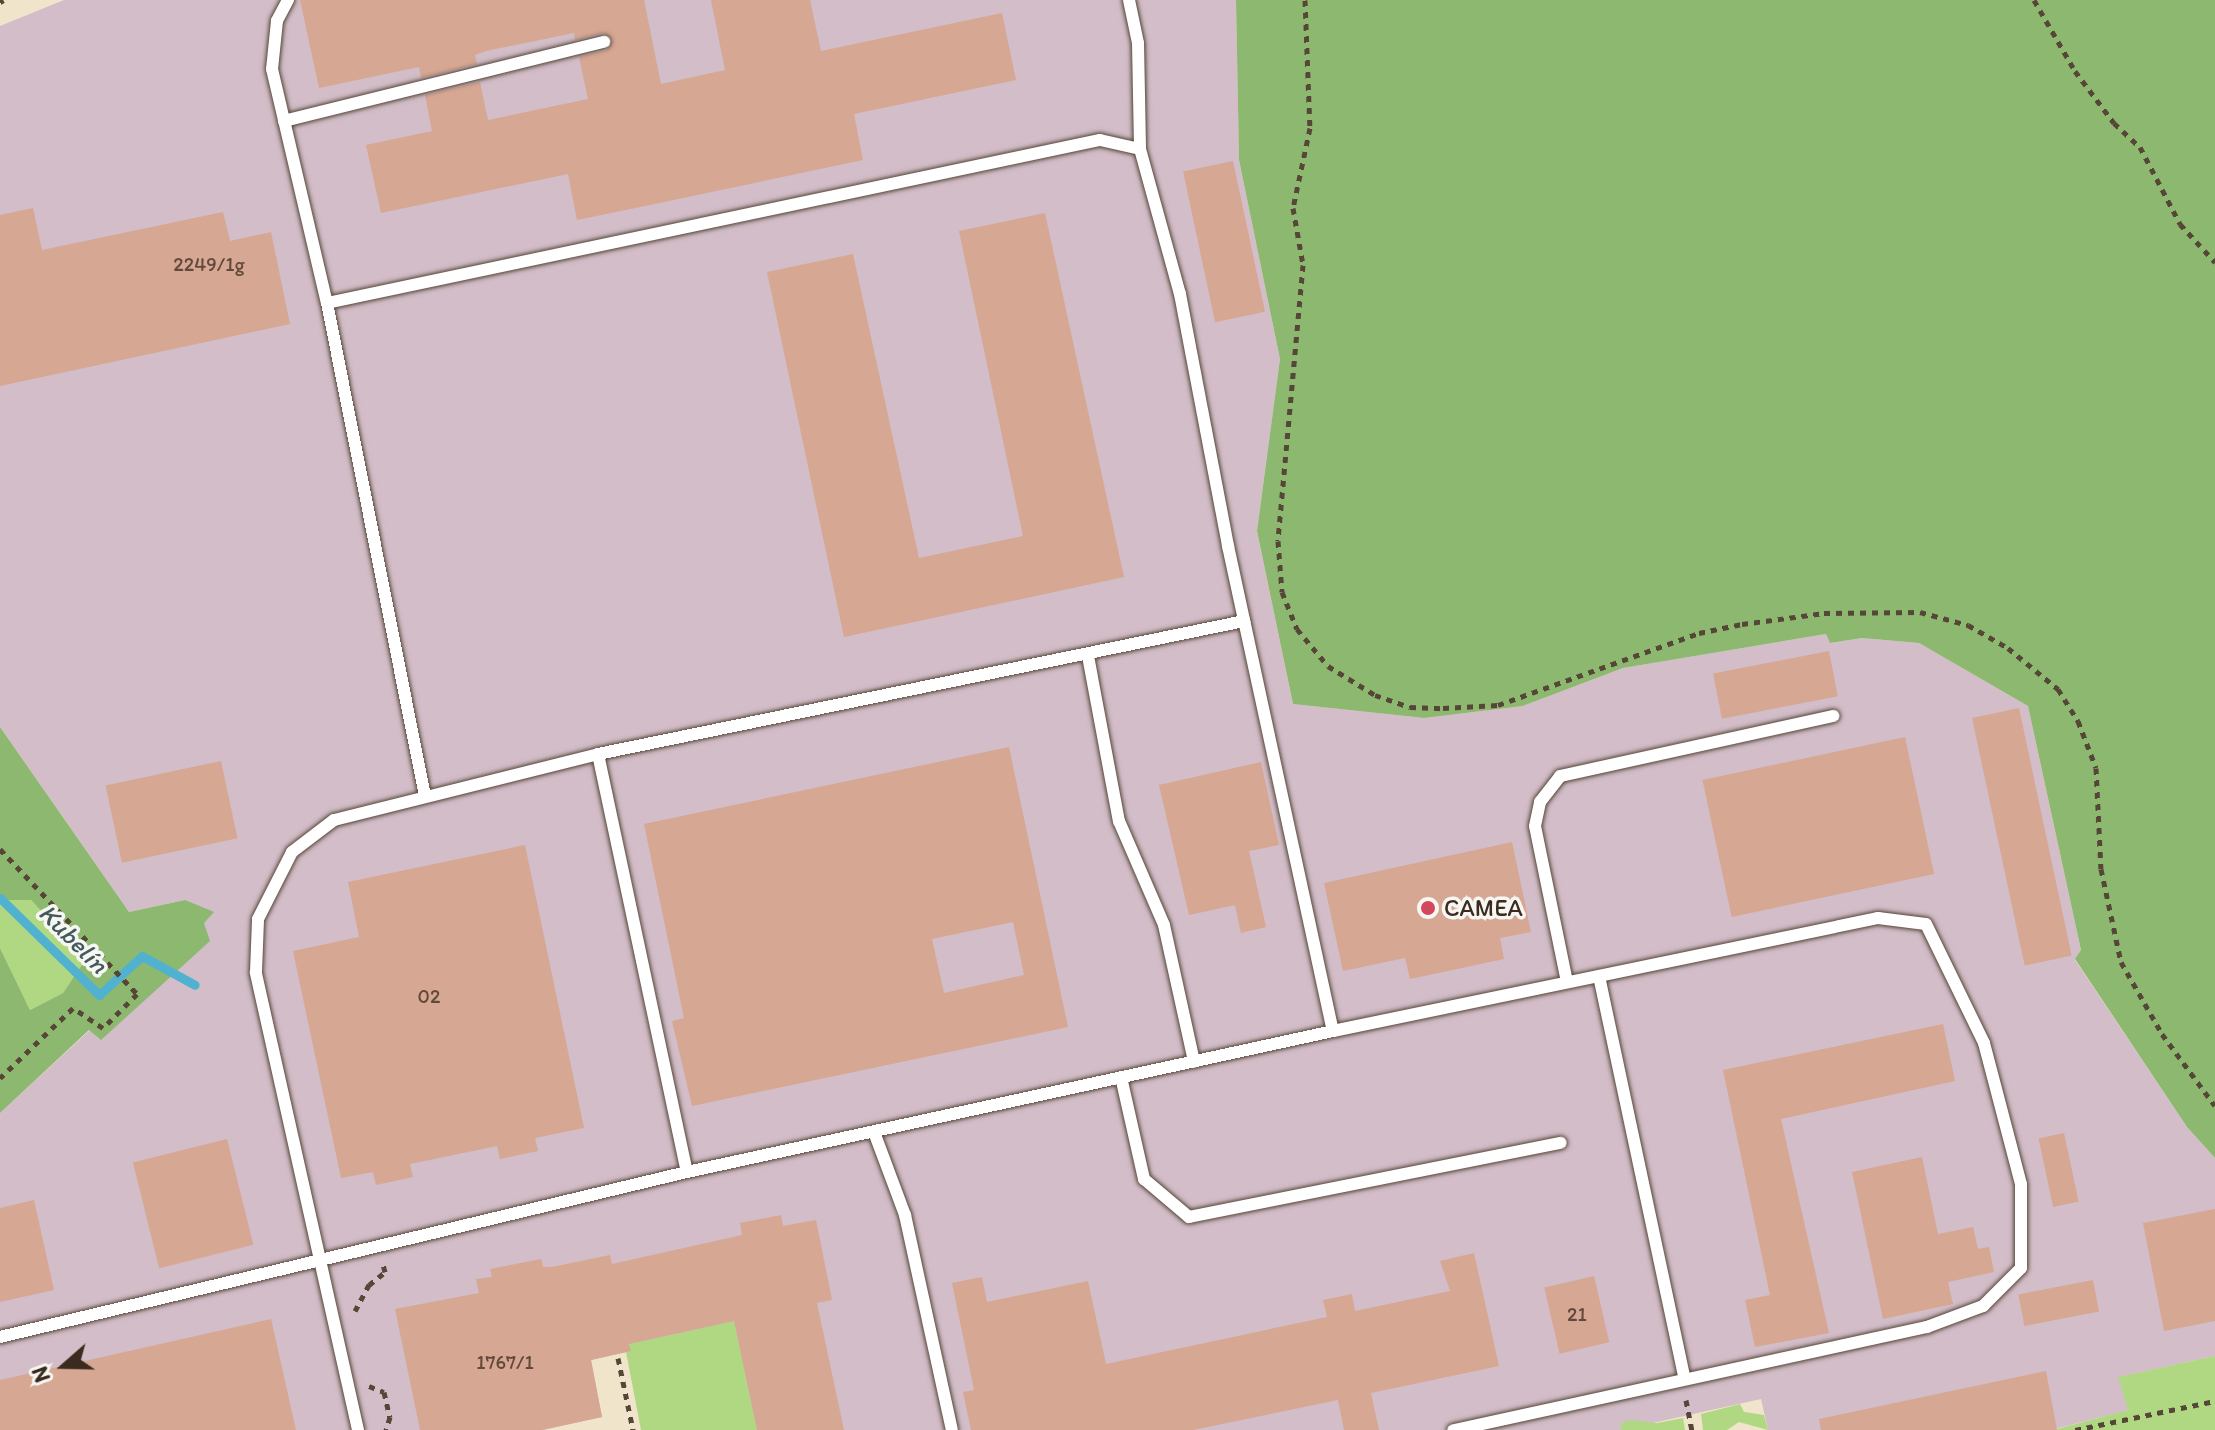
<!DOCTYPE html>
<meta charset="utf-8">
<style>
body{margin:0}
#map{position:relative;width:2215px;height:1430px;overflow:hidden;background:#f0e4cb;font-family:Itim,sans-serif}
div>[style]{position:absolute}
.industrial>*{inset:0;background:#d2bdc8}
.green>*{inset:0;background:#b0d882}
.forest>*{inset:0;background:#8cb870}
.stream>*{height:9px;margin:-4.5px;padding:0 4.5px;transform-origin:4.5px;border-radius:4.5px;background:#51b2d0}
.building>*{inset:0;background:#d6a792;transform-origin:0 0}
.path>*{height:5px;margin-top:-2.5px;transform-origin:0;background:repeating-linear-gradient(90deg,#564638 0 6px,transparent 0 12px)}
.roads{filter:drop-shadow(0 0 2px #564638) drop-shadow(0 0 2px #564638)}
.service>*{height:12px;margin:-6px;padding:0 6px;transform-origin:6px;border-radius:6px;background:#fff}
.dots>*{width:22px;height:22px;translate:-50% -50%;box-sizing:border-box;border:4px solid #f6f6f2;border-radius:50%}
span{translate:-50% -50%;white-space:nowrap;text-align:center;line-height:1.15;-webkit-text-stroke:7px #f6f6f2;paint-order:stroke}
.number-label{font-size:20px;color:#62493b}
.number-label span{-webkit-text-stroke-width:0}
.poi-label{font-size:24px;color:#3b2a1e}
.left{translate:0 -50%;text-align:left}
.water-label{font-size:26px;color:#435a5c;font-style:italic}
.north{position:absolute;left:24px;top:1326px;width:80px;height:80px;-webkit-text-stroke:6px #f6f6f2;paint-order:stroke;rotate:250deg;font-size:22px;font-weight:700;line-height:32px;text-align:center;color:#3b2a1e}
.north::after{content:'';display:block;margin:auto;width:28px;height:36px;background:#3b2a1e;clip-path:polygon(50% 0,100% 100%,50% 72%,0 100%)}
</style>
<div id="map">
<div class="industrial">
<div style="clip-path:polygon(64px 0,1236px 0,1239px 160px,1280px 359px,1257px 531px,1293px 704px,1424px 718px,1523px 706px,1623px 668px,1826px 634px,1830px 643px,1862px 638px,1919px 643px,2028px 706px,2081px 950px,2075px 960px,2187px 1127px,2215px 1158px,2215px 1356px,2119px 1377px,2129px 1410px,2051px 1430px,1768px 1430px,1761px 1399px,1621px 1430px,757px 1430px,631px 1351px,591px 1360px,602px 1417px,543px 1430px,0 1430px,0 1113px,90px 1030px,101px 1039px,185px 900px,129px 912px,0 727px,0 26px)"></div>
</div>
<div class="green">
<div style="clip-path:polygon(0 900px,31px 900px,87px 959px,63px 993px,30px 1010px,0 948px)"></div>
<div style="clip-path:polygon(734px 1321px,757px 1430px,641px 1430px,626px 1352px,629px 1344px)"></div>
<div style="clip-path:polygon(2215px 1356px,2215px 1430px,2053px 1430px,2128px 1410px,2118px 1377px)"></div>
<div style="clip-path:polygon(1740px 1404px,1744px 1412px,1764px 1415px,1768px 1430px,1739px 1422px,1727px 1430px,1703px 1430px,1701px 1414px)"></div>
<div style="clip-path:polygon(1683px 1418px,1685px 1430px,1621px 1430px,1621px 1423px,1631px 1420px,1657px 1423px)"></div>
</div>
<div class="forest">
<div style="clip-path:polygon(1236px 0,2215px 0,2215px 1158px,2187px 1127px,2075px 959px,2081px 950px,2028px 706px,1919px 643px,1862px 638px,1830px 643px,1826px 634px,1623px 668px,1523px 706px,1424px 718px,1293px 704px,1257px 531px,1280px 359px,1239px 160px)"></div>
<div style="clip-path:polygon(0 727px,129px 912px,185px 900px,214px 912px,204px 923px,210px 941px,101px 1040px,89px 1030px,0 1113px,0 948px,30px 1010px,63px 993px,86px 959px,31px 900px,0 900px)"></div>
</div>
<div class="stream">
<div style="left:0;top:898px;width:139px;rotate:44.4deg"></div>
<div style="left:99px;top:995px;width:58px;rotate:-42.2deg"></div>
<div style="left:142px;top:956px;width:60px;rotate:28.7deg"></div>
</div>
<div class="building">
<div style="clip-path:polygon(300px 0,644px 0,661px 84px,725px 70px,711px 0,810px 0,821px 51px,1002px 13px,1016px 80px,854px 114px,863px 160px,650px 205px,577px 220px,568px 174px,381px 213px,366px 145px,432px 131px,425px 95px,480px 82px,488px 120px,588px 99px,579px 57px,607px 50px,612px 39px,603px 33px,575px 40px,574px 33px,486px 51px,475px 55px,477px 64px,421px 78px,419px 67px,319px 88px)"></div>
<div style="left:1233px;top:161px;width:154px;height:51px;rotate:78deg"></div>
<div style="clip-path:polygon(33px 208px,42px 250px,223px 212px,230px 241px,271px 232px,290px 324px,0 386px,0 215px)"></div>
<div style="clip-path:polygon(1045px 213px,1124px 577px,844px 637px,767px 272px,853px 254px,919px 558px,1023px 536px,959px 231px)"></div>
<div style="left:1829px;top:651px;width:46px;height:118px;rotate:79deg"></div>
<div style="left:2019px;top:708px;width:253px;height:48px;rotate:78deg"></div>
<div style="left:1905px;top:737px;width:140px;height:207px;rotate:78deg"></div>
<div style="clip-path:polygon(evenodd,1009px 747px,1068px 1027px,692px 1106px,672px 1021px,684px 1018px,644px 824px,1009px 747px,1013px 922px,1024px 975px,944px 993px,932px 939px,1013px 922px)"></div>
<div style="left:221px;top:761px;width:79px;height:118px;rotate:78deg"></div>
<div style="clip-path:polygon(1261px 762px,1279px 845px,1249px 851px,1266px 927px,1241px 933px,1235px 905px,1189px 915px,1159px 785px)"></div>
<div style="clip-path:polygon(1512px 842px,1531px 932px,1500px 938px,1504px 959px,1410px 979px,1405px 958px,1343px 971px,1324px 883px)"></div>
<div style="clip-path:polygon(525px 845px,584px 1128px,535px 1138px,538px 1151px,500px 1159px,497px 1146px,410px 1164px,413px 1177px,376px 1185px,373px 1172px,341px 1178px,293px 951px,359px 937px,348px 882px)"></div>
<div style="clip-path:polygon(1943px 1024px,1955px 1081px,1781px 1119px,1829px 1333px,1755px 1347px,1745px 1300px,1770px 1295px,1723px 1070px)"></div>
<div style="left:2064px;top:1133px;width:70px;height:26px;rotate:78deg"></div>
<div style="left:227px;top:1139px;width:109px;height:97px;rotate:76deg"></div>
<div style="clip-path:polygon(1922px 1157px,1938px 1234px,1973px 1227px,1978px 1249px,1989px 1247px,1994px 1272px,1948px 1282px,1953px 1304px,1883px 1319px,1852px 1172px)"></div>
<div style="clip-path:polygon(34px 1200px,54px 1290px,0 1302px,0 1208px)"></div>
<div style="clip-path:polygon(2215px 1209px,2215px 1321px,2164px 1331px,2143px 1223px)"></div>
<div style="clip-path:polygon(781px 1215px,783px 1226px,816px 1220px,832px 1300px,817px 1303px,844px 1430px,757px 1430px,734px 1321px,629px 1344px,631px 1351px,591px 1360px,602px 1417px,542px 1430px,420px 1430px,395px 1309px,479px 1293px,476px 1279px,492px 1277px,490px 1269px,541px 1259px,543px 1267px,552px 1267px,610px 1255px,612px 1264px,742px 1235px,740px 1223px)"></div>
<div style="clip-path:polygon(1474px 1253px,1499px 1366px,1371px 1393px,1379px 1430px,1344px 1430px,1338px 1400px,1193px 1430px,971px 1430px,963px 1392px,974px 1390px,952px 1283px,982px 1277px,987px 1302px,1088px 1281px,1106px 1364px,1327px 1317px,1323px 1300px,1352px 1294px,1355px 1311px,1450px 1291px,1440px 1261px)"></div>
<div style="left:1594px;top:1276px;width:68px;height:51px;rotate:77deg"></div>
<div style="left:2093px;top:1280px;width:32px;height:76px;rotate:79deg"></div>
<div style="clip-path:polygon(271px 1319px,296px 1430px,0 1430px,0 1380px)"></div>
<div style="clip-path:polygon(2046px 1371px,2057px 1430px,1821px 1430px,1819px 1419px)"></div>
</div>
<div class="path">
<div style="left:1305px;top:0;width:128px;rotate:87.8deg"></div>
<div style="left:1310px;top:128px;width:82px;rotate:102deg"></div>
<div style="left:1293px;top:208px;width:58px;rotate:80deg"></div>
<div style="left:1303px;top:265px;width:277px;rotate:95.2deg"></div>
<div style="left:1278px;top:541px;width:51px;rotate:85.5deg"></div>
<div style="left:1282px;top:592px;width:40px;rotate:68deg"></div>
<div style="left:1297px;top:629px;width:48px;rotate:50deg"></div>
<div style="left:1328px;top:666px;width:55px;rotate:31.7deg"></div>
<div style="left:1375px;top:695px;width:37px;rotate:19deg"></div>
<div style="left:1410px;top:707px;width:33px;rotate:2deg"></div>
<div style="left:1443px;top:708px;width:55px;rotate:-3.1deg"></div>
<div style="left:1498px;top:705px;width:214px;rotate:-19.7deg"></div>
<div style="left:1699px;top:633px;width:44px;rotate:-11.8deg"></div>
<div style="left:1742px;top:624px;width:83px;rotate:-7.6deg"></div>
<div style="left:1824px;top:613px;width:96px;rotate:-0.6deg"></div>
<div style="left:1920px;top:612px;width:50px;rotate:15.2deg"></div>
<div style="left:1968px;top:625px;width:46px;rotate:29.9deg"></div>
<div style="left:2008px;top:648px;width:65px;rotate:39.4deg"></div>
<div style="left:2058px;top:689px;width:38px;rotate:58deg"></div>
<div style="left:2078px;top:721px;width:50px;rotate:69deg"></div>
<div style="left:2096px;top:768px;width:101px;rotate:87.2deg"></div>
<div style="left:2101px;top:869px;width:95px;rotate:77.9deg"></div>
<div style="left:2121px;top:962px;width:83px;rotate:60.3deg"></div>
<div style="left:2162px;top:1034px;width:89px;rotate:53.6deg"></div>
<div style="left:2034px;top:0;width:82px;rotate:60deg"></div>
<div style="left:2075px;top:71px;width:65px;rotate:53.1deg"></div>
<div style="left:2114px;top:123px;width:35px;rotate:43deg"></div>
<div style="left:2140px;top:147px;width:87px;rotate:62.5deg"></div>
<div style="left:2180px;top:224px;width:52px;rotate:47.4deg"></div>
<div style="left:0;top:2px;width:4px;rotate:-27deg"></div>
<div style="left:0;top:849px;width:199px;rotate:46.6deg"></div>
<div style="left:137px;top:994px;width:48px;rotate:135deg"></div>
<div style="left:103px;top:1028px;width:36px;rotate:-146deg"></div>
<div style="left:73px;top:1008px;width:101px;rotate:136.2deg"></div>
<div style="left:355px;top:1311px;width:30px;rotate:-62deg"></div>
<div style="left:369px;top:1285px;width:21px;rotate:-39deg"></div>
<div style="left:385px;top:1272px;width:8px;rotate:-104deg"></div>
<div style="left:618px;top:1358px;width:74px;rotate:78.2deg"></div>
<div style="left:369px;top:1386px;width:16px;rotate:22deg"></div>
<div style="left:384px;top:1392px;width:26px;rotate:77deg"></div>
<div style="left:390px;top:1417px;width:14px;rotate:107deg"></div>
<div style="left:1686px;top:1400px;width:31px;rotate:79deg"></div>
<div style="left:2075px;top:1430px;width:143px;rotate:-11.7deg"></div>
</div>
<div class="roads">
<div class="service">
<div style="left:288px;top:0;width:24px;rotate:118deg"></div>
<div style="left:277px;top:21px;width:48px;rotate:95.9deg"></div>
<div style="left:272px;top:69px;width:240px;rotate:76.8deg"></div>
<div style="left:327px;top:303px;width:503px;rotate:78.76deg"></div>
<div style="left:1129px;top:0;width:44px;rotate:78.2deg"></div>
<div style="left:1138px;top:43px;width:106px;rotate:88.9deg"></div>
<div style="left:1140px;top:149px;width:150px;rotate:74.6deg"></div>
<div style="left:1180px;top:294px;width:257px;rotate:79.2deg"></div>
<div style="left:1228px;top:546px;width:496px;rotate:77.8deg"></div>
<div style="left:284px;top:121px;width:330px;rotate:-13.9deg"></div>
<div style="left:327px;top:303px;width:790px;rotate:-11.91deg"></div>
<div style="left:1100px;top:140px;width:41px;rotate:12.7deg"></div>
<div style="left:1088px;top:656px;width:168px;rotate:79.4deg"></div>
<div style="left:1119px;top:821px;width:113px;rotate:66.6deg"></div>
<div style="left:1164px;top:925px;width:140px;rotate:77.6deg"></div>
<div style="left:598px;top:754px;width:660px;rotate:-11.63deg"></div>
<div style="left:1599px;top:976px;width:412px;rotate:78deg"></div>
<div style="left:1567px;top:982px;width:159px;rotate:-101.6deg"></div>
<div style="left:1535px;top:826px;width:25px;rotate:-78deg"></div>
<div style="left:1540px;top:802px;width:33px;rotate:-52deg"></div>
<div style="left:1560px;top:776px;width:280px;rotate:-12.4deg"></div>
<div style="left:1121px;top:1077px;width:105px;rotate:77.3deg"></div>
<div style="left:1144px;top:1179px;width:59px;rotate:40.2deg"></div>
<div style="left:1189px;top:1217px;width:379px;rotate:-11.3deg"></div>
<div style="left:874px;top:1132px;width:89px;rotate:69.5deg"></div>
<div style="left:905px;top:1215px;width:220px;rotate:77.7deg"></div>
<div style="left:0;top:1337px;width:707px;rotate:-13.51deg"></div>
<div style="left:687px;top:1172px;width:661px;rotate:-12.31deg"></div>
<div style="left:1333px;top:1031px;width:557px;rotate:-11.71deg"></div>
<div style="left:1878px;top:918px;width:48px;rotate:7.1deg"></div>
<div style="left:1926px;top:924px;width:132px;rotate:64deg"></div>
<div style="left:1984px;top:1043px;width:146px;rotate:75.3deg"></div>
<div style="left:2021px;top:1184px;width:84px;rotate:90deg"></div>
<div style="left:2021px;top:1268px;width:54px;rotate:135deg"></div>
<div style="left:1983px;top:1306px;width:60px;rotate:159.4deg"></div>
<div style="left:1927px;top:1327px;width:485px;rotate:167.7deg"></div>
<div style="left:358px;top:1430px;width:469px;rotate:-102.6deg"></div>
<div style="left:256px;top:972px;width:53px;rotate:-87.8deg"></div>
<div style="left:258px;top:919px;width:75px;rotate:-63.1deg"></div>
<div style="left:292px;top:852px;width:53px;rotate:-37.3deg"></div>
<div style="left:334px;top:820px;width:272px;rotate:-14deg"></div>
<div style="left:598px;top:754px;width:427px;rotate:78deg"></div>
</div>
</div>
<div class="dots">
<div style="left:1428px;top:908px;background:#d1495b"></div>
</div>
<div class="number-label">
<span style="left:209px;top:264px">2249/1g</span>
<span style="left:429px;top:996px">02</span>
<span style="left:1577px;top:1314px">21</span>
<span style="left:505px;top:1362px">1767/1</span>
</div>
<div class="poi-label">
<span class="left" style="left:1444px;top:908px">CAMEA</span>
</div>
<div class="water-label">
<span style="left:73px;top:939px;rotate:45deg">Kubelín</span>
</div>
<div class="north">N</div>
</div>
